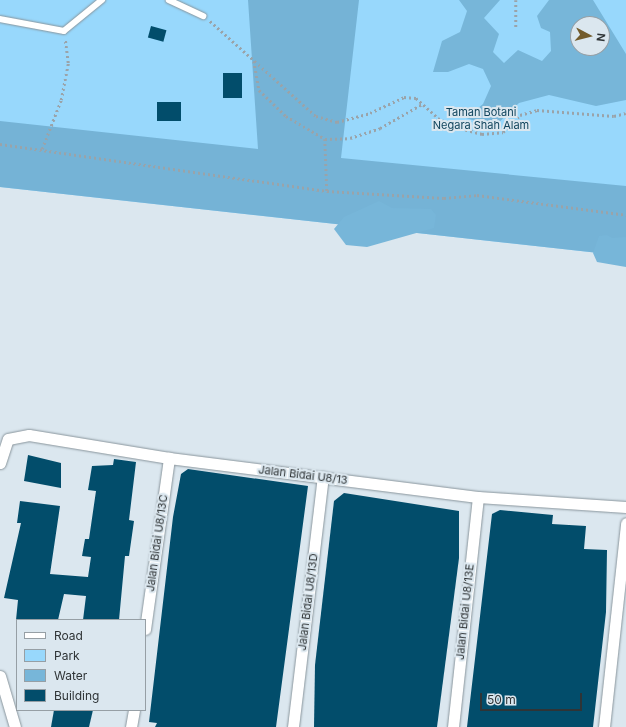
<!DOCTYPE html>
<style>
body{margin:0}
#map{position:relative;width:626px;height:727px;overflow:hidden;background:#dbe7ef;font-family:Inter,sans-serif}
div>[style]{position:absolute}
.green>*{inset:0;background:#98d8fc}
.forest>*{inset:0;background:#75b3d6}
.water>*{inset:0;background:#77b6d9}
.building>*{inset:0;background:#024d6b;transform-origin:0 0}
.path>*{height:2.5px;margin-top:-1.25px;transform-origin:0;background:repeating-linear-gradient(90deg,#9aa3a9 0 2px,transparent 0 5px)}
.roads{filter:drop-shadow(0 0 1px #89959c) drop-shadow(0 0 1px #89959c)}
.lane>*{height:5.5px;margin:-2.75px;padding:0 2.75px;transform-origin:2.75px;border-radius:2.75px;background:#fff}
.street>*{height:11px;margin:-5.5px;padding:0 5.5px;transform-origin:5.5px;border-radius:5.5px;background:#fff}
span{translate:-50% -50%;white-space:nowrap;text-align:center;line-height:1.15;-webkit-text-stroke:4px #dbe7ef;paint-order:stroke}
.park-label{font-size:11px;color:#11455d}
.street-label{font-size:11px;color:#2f3436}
.legend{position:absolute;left:16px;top:619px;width:130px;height:92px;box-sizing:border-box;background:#dbe7ef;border:1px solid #969fa5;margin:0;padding:5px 7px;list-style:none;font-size:12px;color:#2f3436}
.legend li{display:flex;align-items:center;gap:8px;height:20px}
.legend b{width:20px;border:1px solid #969fa5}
.north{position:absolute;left:570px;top:16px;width:40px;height:40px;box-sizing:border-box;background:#dbe7ef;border:1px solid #969fa5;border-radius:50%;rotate:97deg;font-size:11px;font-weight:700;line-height:16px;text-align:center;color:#2f3436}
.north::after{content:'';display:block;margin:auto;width:14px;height:18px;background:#735c2c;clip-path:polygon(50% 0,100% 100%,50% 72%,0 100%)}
.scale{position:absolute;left:480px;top:693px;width:102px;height:18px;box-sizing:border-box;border:2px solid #2f3436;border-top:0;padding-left:5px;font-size:12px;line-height:14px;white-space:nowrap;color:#2f3436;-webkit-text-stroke:3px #dbe7ef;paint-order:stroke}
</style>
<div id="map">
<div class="green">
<div style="clip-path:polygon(evenodd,0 0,626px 0,626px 256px,0 187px,0 0,578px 24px,602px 24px,602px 48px,578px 48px,578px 24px)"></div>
</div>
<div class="forest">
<div style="clip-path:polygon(248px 0,359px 0,341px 158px,626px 186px,626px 256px,0 187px,0 121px,258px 149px)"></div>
</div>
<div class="water">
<div style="clip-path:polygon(evenodd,459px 0,500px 0,484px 18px,499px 34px,493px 52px,504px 63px,518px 50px,542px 61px,551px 51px,550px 32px,541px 28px,537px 16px,549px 0,593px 0,626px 54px,626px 100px,596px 106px,549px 95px,519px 103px,494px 127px,466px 118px,483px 104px,491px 86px,483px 69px,469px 64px,448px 72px,433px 72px,442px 41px,460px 32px,467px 11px,459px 0,578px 24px,602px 24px,602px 48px,578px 48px,578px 24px)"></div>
<div style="clip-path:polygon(379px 201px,392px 208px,431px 209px,436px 215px,434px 228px,367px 247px,346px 245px,334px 229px,344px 217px)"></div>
<div style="clip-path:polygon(607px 235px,612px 238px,626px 237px,626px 267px,597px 262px,593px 253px,599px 236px)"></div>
</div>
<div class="building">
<div style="left:151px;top:26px;width:16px;height:12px;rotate:15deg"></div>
<div style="left:223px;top:73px;width:19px;height:25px"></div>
<div style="left:157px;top:102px;width:24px;height:19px"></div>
<div style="clip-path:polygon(28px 455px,61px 463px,61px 488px,24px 481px)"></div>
<div style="clip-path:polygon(114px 459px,136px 462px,129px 520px,134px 521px,129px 556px,125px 556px,119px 620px,83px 620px,86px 596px,64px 594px,58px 620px,16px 620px,18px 600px,4px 598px,21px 523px,17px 523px,20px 501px,60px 506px,50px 574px,88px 577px,91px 557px,82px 556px,85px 539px,89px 539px,96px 491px,88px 490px,92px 466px,113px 465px)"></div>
<div style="clip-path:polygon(188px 469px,308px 486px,276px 727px,155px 727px,157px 723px,149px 722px,173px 517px,181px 474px)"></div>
<div style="clip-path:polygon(344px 493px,459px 511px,459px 558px,437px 727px,314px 727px,315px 665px,334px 501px)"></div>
<div style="clip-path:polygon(500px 510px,553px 515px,552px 524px,586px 526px,584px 549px,607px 550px,606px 612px,593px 727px,467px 727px,492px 514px)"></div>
<div style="clip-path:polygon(54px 710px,93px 710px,89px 727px,51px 727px)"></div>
</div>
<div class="path">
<div style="left:516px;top:0;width:28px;rotate:90deg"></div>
<div style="left:210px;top:21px;width:142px;rotate:41.9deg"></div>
<div style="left:316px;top:116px;width:22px;rotate:16deg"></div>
<div style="left:337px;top:122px;width:34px;rotate:-15deg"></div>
<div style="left:370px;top:113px;width:38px;rotate:-25deg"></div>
<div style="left:404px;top:97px;width:12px;rotate:5deg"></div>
<div style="left:416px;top:98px;width:30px;rotate:42deg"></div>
<div style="left:438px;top:118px;width:20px;rotate:27deg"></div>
<div style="left:456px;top:127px;width:27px;rotate:15deg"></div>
<div style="left:482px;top:134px;width:21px;rotate:-5deg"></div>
<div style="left:503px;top:132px;width:24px;rotate:-45deg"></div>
<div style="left:520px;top:115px;width:18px;rotate:-16deg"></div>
<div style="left:537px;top:110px;width:77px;rotate:4.5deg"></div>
<div style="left:614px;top:116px;width:12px;rotate:-14deg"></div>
<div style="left:254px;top:61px;width:29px;rotate:80deg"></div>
<div style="left:259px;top:90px;width:37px;rotate:44deg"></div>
<div style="left:286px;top:116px;width:45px;rotate:30.5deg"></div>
<div style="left:325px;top:139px;width:25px;rotate:-2deg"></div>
<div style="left:350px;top:138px;width:32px;rotate:-18deg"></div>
<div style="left:380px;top:128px;width:48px;rotate:-29.7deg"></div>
<div style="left:325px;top:139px;width:52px;rotate:87.8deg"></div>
<div style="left:0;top:144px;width:330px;rotate:8.2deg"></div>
<div style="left:327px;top:191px;width:117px;rotate:3.4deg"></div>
<div style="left:444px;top:198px;width:33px;rotate:-5deg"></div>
<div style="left:477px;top:195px;width:150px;rotate:7.6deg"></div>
<div style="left:42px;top:149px;width:53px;rotate:-68.8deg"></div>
<div style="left:61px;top:100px;width:38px;rotate:-79deg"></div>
<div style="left:68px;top:63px;width:24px;rotate:-97deg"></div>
</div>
<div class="roads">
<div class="lane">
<div style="left:169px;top:0;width:38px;rotate:25deg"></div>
<div style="left:0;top:19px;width:65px;rotate:10.6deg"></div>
<div style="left:64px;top:31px;width:49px;rotate:-39.2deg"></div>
</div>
<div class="street">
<div style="left:0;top:463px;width:25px;rotate:-72deg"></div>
<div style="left:8px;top:439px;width:21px;rotate:-11deg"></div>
<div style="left:29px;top:435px;width:142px;rotate:9.3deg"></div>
<div style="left:169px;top:458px;width:311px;rotate:7.2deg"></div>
<div style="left:478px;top:497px;width:148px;rotate:3.9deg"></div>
<div style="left:145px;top:629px;width:173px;rotate:-82deg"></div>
<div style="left:0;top:676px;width:53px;rotate:73.6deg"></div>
<div style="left:131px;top:727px;width:17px;rotate:-80deg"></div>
<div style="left:293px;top:727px;width:252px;rotate:-83.2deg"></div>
<div style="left:453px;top:727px;width:231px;rotate:-83.8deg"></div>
<div style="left:604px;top:727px;width:205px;rotate:-83.8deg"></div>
</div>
</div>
<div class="park-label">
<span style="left:481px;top:119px">Taman Botani<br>Negara Shah Alam</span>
</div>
<div class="street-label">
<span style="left:303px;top:475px;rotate:7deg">Jalan Bidai U8/13</span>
<span style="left:157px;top:543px;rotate:-82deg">Jalan Bidai U8/13C</span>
<span style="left:308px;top:602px;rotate:-83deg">Jalan Bidai U8/13D</span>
<span style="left:465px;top:612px;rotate:-84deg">Jalan Bidai U8/13E</span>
</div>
<ul class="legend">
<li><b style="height:5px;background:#fff"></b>Road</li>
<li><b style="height:11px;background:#98d8fc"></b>Park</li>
<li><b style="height:11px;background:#77b6d9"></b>Water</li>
<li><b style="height:11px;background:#024d6b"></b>Building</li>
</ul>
<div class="north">N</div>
<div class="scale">50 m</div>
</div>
